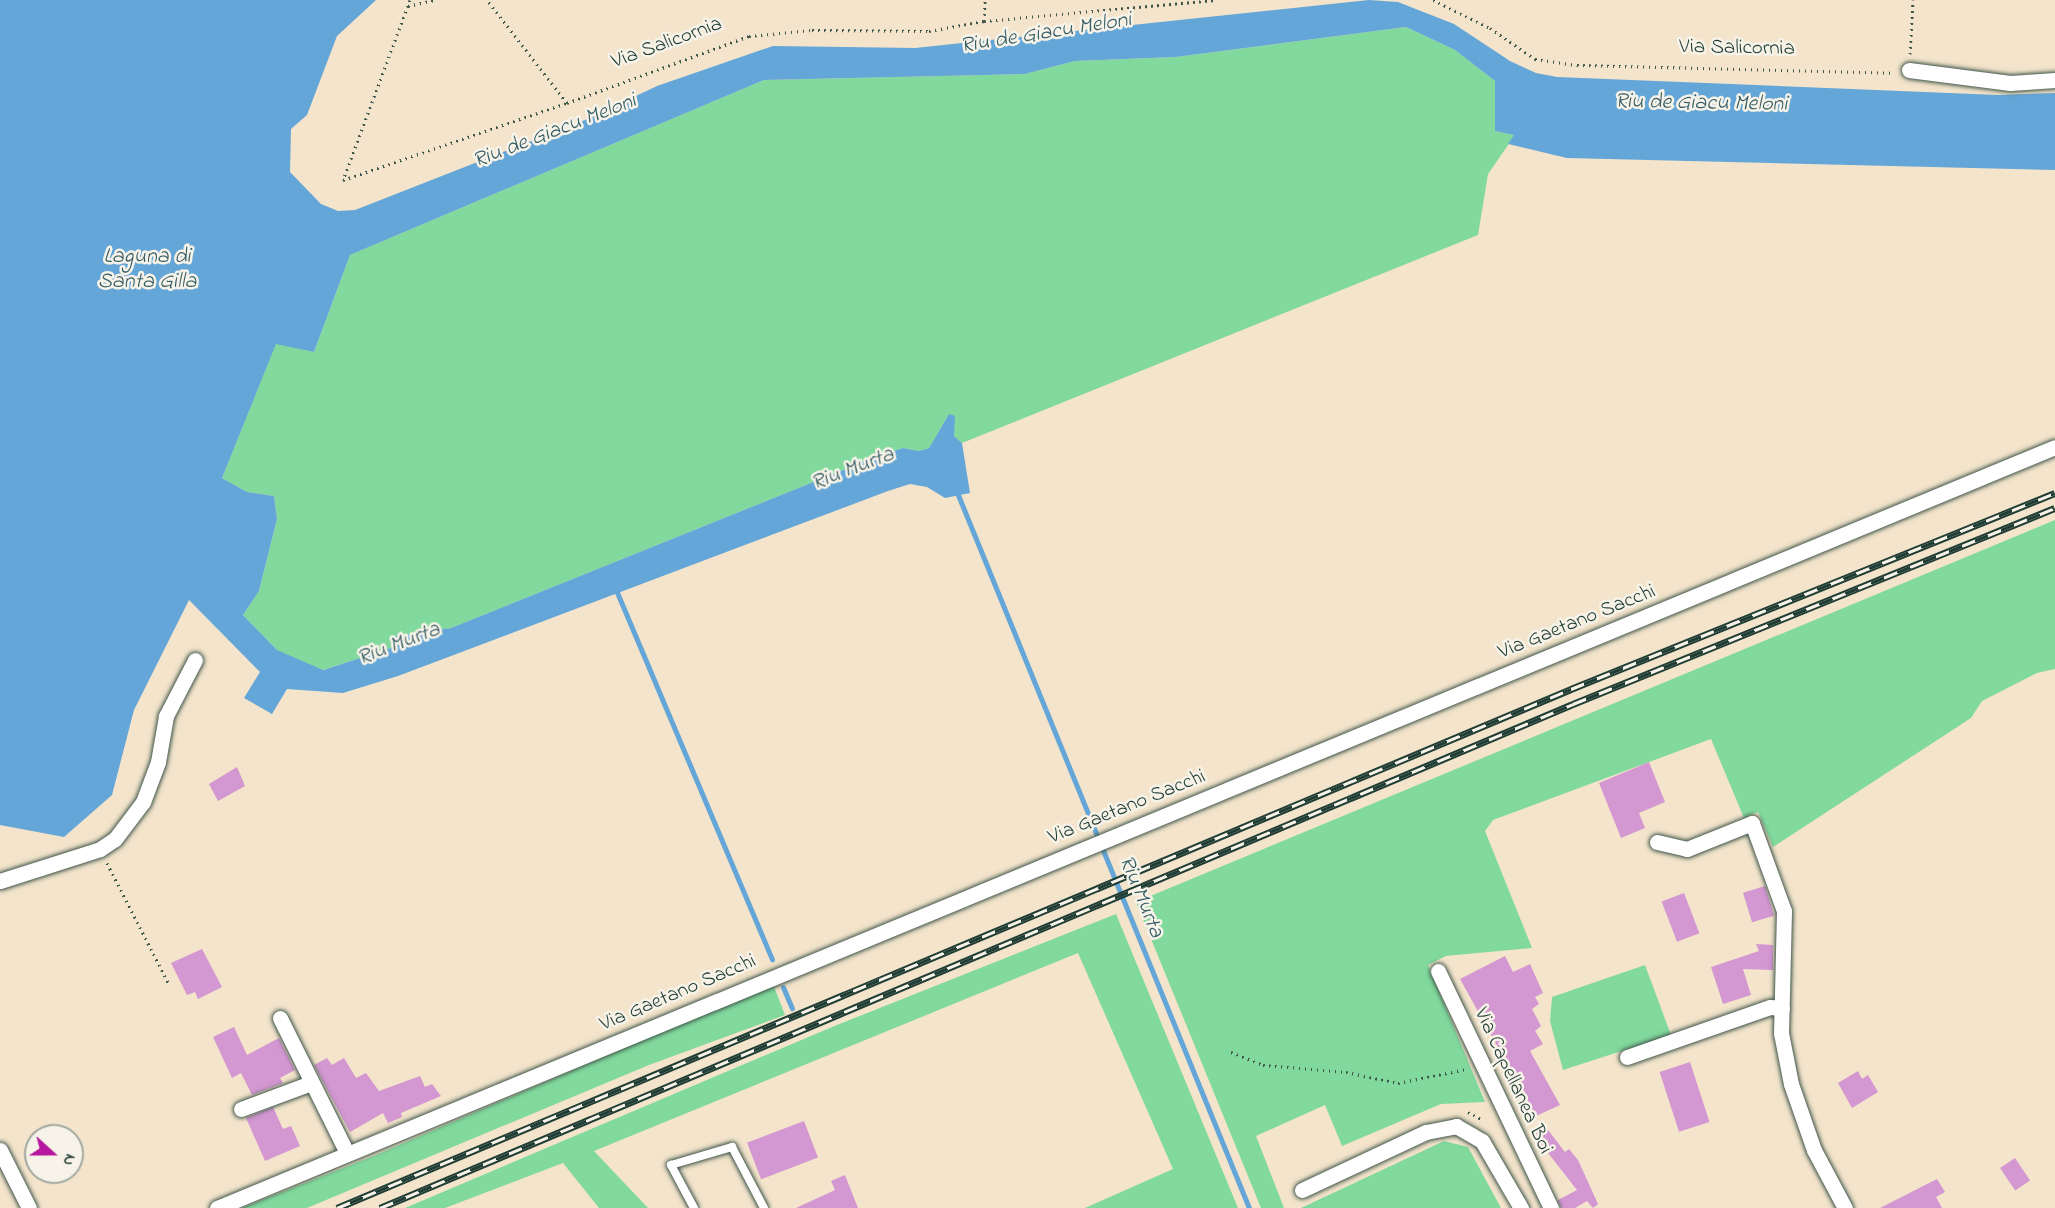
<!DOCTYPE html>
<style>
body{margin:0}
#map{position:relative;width:2055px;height:1208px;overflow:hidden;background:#f3e4cb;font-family:"Indie Flower",sans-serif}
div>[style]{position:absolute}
.green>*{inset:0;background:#82d99d}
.water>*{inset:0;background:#65a6d8}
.stream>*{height:5px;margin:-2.5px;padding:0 2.5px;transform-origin:2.5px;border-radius:2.5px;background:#65a6d8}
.building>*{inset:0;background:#d397d1;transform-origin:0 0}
.path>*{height:3px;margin-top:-1.5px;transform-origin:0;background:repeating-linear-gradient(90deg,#3f564b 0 1.5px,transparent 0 6px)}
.roads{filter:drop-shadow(0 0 2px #3f564b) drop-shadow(0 0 2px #3f564b)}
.lane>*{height:8px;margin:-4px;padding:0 4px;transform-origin:4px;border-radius:4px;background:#fff}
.street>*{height:15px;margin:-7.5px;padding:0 7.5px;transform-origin:7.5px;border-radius:7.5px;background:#fff}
.rail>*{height:7px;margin-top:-3.5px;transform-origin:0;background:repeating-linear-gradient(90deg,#f7f3e8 0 14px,#1f3d34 0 28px);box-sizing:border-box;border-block:2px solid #1f3d34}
span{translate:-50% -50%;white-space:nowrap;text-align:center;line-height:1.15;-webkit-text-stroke:5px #f7f3e8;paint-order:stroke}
.street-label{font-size:21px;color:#1f3d34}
.water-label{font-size:22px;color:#345c65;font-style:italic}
.north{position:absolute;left:24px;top:1124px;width:60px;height:60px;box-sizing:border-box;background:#f7f3e8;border:2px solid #a1aaa0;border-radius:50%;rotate:111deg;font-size:16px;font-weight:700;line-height:24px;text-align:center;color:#1f3d34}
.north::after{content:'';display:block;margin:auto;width:21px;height:27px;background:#b5179e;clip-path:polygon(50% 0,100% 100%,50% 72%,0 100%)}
</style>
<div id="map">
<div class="green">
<div style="clip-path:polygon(1406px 27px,1455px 50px,1495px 81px,1495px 131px,1515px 135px,1488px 174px,1478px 235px,962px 443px,954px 436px,949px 414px,929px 448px,919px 451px,903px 448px,878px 456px,451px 628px,396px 636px,391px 648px,354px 660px,322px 670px,298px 662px,277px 650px,243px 615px,259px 591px,277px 519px,274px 496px,247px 492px,222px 478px,276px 343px,314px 352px,350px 255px,764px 80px,1025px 74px,1075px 61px,1176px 57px)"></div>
<div style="clip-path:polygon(2055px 520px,2055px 669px,2037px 673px,1982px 701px,1971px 718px,1773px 847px,1758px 812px,1744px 818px,1711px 739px,1493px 820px,1485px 831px,1532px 948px,1446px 956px,1428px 965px,1485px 1102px,1441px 1104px,1342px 1146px,1325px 1105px,1256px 1136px,1284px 1208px,1261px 1208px,1136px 902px)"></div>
<div style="clip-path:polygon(1116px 914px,1238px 1208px,1085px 1208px,1173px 1169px,1078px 953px,594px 1151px,648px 1208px,599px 1208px,563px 1163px,445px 1208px,405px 1208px,832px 1027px)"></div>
<div style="clip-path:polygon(1645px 965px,1671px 1035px,1563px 1070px,1550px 1021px,1552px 997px)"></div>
<div style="clip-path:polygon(773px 984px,785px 1015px,649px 1065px,307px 1208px,242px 1208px,376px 1155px)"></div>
<div style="clip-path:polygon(1444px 1141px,1468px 1147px,1501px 1208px,1301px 1208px)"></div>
</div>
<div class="water">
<div style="clip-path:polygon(0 0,376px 0,337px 36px,307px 115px,291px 129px,290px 172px,321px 204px,338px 211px,355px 210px,585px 120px,657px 86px,773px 46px,915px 48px,1369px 0,1398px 2px,1454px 24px,1510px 61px,1536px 73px,1557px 77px,1998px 95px,2055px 93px,2055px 170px,1567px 158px,1508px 144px,1514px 135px,1495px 131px,1495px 81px,1455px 50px,1406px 27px,1176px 57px,1075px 61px,1025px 74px,764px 80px,350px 255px,314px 352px,276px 344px,222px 478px,247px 492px,274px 496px,277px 519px,259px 591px,243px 615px,277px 650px,323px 670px,391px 648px,396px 636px,451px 628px,878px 456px,903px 448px,919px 451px,929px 448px,949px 414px,955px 416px,954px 436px,962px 443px,970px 493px,945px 498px,927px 487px,910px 484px,888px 491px,398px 676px,343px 693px,287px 689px,272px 714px,244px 698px,260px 672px,189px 600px,134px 710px,112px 795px,64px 837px,0 825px)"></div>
</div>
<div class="stream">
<div style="left:956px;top:490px;width:775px;rotate:67.8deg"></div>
<div style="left:616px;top:590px;width:401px;rotate:67.1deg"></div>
<div style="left:783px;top:987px;width:23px;rotate:67deg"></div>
</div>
<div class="building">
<div style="clip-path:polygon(1649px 762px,1665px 802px,1639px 813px,1645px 828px,1621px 838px,1599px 783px)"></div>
<div style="clip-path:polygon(237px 767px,245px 786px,218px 801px,209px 784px)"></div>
<div style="left:1765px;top:886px;width:31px;height:23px;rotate:73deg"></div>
<div style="left:1684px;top:893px;width:43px;height:24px;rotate:69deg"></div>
<div style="clip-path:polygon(1756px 944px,1773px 945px,1773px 970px,1743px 969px,1751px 995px,1723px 1004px,1711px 967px,1759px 951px)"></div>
<div style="clip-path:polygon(202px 949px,222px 987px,198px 999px,195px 992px,187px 995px,171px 963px)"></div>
<div style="clip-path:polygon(1505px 956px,1513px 972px,1530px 964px,1543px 993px,1535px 997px,1539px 1004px,1532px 1009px,1541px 1026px,1535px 1031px,1543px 1044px,1530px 1051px,1560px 1105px,1536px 1116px,1460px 979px)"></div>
<div style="clip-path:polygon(234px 1027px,247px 1055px,279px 1038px,295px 1070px,280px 1078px,283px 1083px,252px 1095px,241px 1073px,232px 1078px,213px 1037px)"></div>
<div style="clip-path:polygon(327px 1058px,332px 1065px,344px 1058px,356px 1078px,366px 1073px,379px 1091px,420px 1076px,425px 1087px,432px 1084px,441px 1096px,401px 1113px,402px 1117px,388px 1123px,383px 1113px,350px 1132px,314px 1065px)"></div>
<div style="left:1690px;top:1062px;width:63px;height:32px;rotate:72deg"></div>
<div style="clip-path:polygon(1858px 1071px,1862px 1079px,1868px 1075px,1878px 1092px,1852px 1108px,1838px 1083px)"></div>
<div style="clip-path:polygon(273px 1107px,283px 1129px,291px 1126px,300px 1146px,265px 1161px,246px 1118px)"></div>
<div style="left:804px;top:1121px;width:39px;height:61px;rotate:69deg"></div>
<div style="clip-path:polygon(1545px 1126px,1565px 1152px,1569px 1149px,1578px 1160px,1598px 1204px,1593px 1208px,1587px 1201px,1575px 1208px,1561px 1208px,1558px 1200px,1577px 1190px,1534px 1135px)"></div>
<div style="left:2015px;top:1158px;width:27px;height:18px;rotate:56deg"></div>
<div style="clip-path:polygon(845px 1175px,858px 1208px,796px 1208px,835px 1190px,831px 1181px)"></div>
<div style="clip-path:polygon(1937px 1179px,1945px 1192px,1936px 1197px,1942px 1208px,1880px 1208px)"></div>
</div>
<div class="path">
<div style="left:410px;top:0;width:192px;rotate:110.4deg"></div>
<div style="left:343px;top:180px;width:237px;rotate:-19deg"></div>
<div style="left:567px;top:103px;width:130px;rotate:-127.8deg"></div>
<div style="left:1433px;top:0;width:64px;rotate:26.2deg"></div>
<div style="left:1490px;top:28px;width:55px;rotate:34.6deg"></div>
<div style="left:1535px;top:59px;width:42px;rotate:8.1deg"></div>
<div style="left:1577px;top:65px;width:318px;rotate:1.4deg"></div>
<div style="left:408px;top:6px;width:28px;rotate:-13deg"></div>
<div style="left:984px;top:21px;width:21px;rotate:-87deg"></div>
<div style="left:1910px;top:54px;width:54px;rotate:-86.8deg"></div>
<div style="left:567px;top:103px;width:194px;rotate:-20.2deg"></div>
<div style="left:749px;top:36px;width:63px;rotate:-5.4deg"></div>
<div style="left:812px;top:30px;width:117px;rotate:0.5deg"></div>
<div style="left:929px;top:31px;width:56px;rotate:-10.3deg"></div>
<div style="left:984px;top:21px;width:232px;rotate:-5.2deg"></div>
<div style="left:107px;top:863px;width:136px;rotate:62.9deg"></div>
<div style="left:1231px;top:1052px;width:35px;rotate:22deg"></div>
<div style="left:1263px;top:1065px;width:83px;rotate:4.8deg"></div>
<div style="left:1346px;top:1072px;width:53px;rotate:11.9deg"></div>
<div style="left:1398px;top:1083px;width:70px;rotate:-11.5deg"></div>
<div style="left:1468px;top:1112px;width:17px;rotate:28deg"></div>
</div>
<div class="roads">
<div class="lane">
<div style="left:694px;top:1208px;width:49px;rotate:-118.1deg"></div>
<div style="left:671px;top:1165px;width:64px;rotate:-16.4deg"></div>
<div style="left:732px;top:1147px;width:69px;rotate:62.3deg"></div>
</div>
<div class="street">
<div style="left:1909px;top:70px;width:102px;rotate:7.3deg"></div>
<div style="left:2010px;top:83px;width:45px;rotate:-3.8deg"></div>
<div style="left:1657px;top:842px;width:31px;rotate:13deg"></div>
<div style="left:1687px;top:849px;width:70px;rotate:-21.8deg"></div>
<div style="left:1752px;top:823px;width:94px;rotate:70deg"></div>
<div style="left:1784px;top:911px;width:122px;rotate:91.4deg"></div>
<div style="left:1781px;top:1033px;width:52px;rotate:78.9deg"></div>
<div style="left:1791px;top:1084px;width:70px;rotate:70.8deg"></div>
<div style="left:1814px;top:1150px;width:66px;rotate:61.9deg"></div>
<div style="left:0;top:881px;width:105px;rotate:-17.7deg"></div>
<div style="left:100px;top:849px;width:18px;rotate:-34deg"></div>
<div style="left:115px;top:839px;width:46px;rotate:-52.9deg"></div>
<div style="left:143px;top:802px;width:43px;rotate:-69.4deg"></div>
<div style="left:158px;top:762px;width:47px;rotate:-80.1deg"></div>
<div style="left:166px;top:716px;width:63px;rotate:-62.6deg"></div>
<div style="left:1438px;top:971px;width:263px;rotate:64.5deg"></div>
<div style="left:280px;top:1018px;width:151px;rotate:63.6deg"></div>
<div style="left:1627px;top:1057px;width:151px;rotate:-19.3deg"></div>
<div style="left:1770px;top:1007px;width:12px;rotate:5deg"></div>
<div style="left:241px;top:1109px;width:75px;rotate:-20.4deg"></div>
<div style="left:0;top:1150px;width:65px;rotate:63.4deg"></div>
<div style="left:1302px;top:1190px;width:137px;rotate:-25.1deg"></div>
<div style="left:1426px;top:1132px;width:31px;rotate:-11deg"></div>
<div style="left:1456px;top:1126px;width:30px;rotate:30deg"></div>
<div style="left:1482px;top:1141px;width:78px;rotate:59.8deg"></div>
<div style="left:217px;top:1208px;width:1989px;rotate:-22.49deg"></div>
</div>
</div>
<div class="rail">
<div style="left:337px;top:1208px;width:1339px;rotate:-22.81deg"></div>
<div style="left:1571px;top:689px;width:522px;rotate:-22.05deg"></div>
<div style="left:380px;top:1208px;width:1295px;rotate:-22.9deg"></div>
<div style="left:1573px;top:704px;width:520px;rotate:-22.13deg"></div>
</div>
<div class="street-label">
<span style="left:667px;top:43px;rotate:-20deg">Via Salicornia</span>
<span style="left:1737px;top:48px;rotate:1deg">Via Salicornia</span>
<span style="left:1577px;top:622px;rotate:-22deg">Via Gaetano Sacchi</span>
<span style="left:1127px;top:807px;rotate:-22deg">Via Gaetano Sacchi</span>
<span style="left:678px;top:993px;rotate:-23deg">Via Gaetano Sacchi</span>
<span style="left:1513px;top:1081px;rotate:65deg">Via Capellanea Boi</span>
</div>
<div class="water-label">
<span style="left:1046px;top:34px;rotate:-9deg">Riu de Giacu Meloni</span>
<span style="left:1701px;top:104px;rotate:1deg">Riu de Giacu Meloni</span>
<span style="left:555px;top:132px;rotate:-21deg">Riu de Giacu Meloni</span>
<span style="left:147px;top:270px">Laguna di<br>Santa Gilla</span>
<span style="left:853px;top:470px;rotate:-21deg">Riu Murta</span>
<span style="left:399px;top:645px;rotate:-21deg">Riu Murta</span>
<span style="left:1140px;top:897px;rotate:68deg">Riu Murta</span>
</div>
<div class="north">N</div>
</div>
